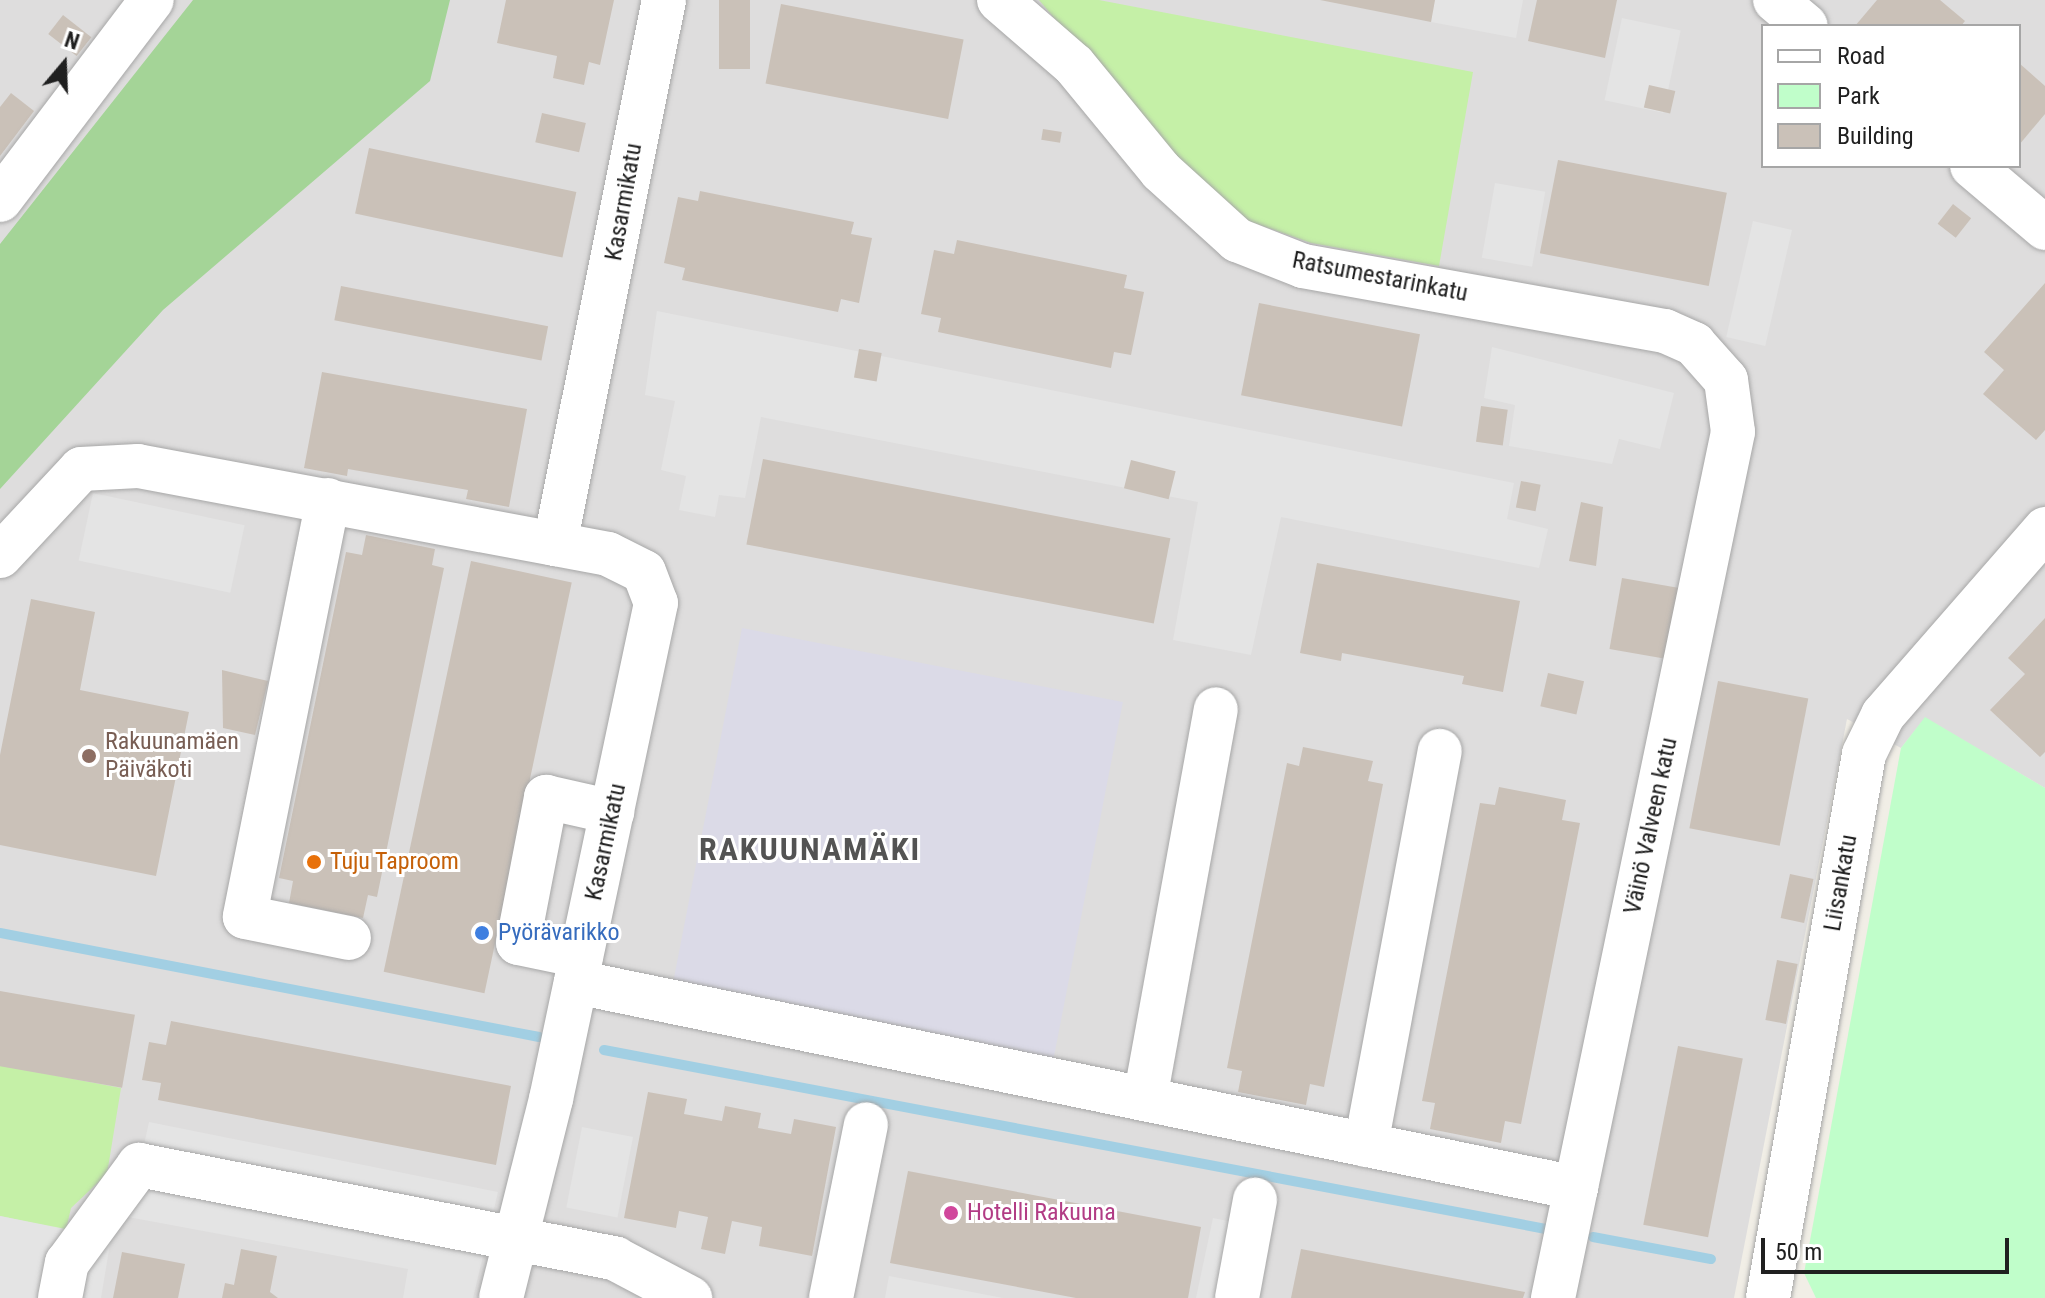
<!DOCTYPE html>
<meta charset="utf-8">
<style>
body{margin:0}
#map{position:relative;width:2045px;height:1298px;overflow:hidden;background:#f1eee6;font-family:"Roboto Condensed",sans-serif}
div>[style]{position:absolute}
.residential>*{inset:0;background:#dedddd}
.grass>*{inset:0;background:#c5f0a7}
.forest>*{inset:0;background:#a4d497}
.park>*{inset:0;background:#c0feca}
.parking>*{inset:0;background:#e4e4e4;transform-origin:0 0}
.plaza>*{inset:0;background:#dbdae7;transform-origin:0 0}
.stream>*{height:10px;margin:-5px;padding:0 5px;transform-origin:5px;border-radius:5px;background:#a2cfe3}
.building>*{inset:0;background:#cac1b8;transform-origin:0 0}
.roads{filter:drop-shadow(0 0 2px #a7a7a7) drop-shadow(0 0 2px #a7a7a7)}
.minor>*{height:44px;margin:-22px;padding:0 22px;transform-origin:22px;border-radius:22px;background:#fff}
.dots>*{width:22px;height:22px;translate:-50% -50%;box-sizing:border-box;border:4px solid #fff;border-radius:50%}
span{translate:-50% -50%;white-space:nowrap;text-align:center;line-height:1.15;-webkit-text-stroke:6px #fff;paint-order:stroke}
.street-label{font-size:24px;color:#202020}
.education-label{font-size:24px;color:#785e54}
.left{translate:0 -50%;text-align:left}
.food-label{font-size:24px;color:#c56008}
.shop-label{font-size:24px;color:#366cbe}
.hotel-label{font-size:24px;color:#b23c85}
.district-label{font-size:32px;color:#535353;font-weight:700;letter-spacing:2px}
.legend{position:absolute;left:1761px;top:24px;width:260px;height:144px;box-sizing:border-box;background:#fff;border:2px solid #a6a6a6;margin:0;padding:10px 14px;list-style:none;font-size:24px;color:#202020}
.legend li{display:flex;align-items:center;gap:16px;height:40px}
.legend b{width:40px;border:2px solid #a6a6a6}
.north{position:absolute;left:24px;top:24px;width:80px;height:80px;-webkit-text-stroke:6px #fff;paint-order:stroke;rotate:19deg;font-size:22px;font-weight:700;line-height:32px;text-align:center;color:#202020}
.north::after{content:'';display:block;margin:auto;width:28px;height:36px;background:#202020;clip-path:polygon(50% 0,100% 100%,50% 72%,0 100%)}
.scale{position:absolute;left:1761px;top:1238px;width:248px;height:36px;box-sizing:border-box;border:4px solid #202020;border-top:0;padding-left:10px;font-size:24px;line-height:28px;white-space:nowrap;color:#202020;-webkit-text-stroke:6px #fff;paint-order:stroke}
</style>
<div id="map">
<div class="residential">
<div style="clip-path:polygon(evenodd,0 0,2045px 0,2045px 788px,1925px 718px,1901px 748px,1847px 719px,1734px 1298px,0 1298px,0 0,1763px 26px,2019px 26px,2019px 166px,1763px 166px,1763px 26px)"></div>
</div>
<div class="grass">
<div style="clip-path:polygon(1039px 0,1099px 0,1473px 72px,1439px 266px,1311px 243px,1237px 217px,1185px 175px)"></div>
<div style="clip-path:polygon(0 1065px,121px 1088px,107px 1174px,71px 1208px,66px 1230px,0 1216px)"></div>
</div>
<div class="forest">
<div style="clip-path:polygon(193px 0,450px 0,430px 81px,163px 310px,0 489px,0 244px)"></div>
</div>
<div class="park">
<div style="clip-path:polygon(1925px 717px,2045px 788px,2045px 1298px,1816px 1298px,1804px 1273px,1901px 748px)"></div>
</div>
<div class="parking">
<div style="clip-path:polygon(1435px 0,1523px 0,1516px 38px,1431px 22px)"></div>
<div style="left:1622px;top:18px;width:60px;height:84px;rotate:12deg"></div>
<div style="left:1495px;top:183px;width:51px;height:76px;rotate:10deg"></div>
<div style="left:1753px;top:221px;width:40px;height:119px;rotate:13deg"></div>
<div style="clip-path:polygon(657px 311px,1514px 483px,1507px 519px,1548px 529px,1539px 568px,1281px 517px,1251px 655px,1173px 640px,1198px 502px,761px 417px,745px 498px,719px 495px,715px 517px,679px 510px,686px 476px,661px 470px,675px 401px,645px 395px)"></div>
<div style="clip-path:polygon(1492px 347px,1674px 393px,1660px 449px,1619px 439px,1612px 464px,1509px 446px,1515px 405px,1484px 398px)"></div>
<div style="left:93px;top:493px;width:155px;height:69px;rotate:12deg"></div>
<div style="clip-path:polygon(149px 1122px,498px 1192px,473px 1298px,403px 1298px,408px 1269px,128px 1217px)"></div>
<div style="left:582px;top:1127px;width:52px;height:82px;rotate:11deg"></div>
<div style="clip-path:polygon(0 1216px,111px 1238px,101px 1298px,0 1298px)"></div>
<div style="left:1213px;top:1218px;width:39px;height:82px;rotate:12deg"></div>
<div style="clip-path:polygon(889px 1276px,1003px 1298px,885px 1298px)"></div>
</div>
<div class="plaza">
<div style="left:742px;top:628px;width:388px;height:370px;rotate:11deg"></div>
</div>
<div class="stream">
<div style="left:0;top:933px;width:549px;rotate:10.92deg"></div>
<div style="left:604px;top:1050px;width:964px;rotate:10.76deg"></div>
<div style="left:1593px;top:1237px;width:120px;rotate:10.6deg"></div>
</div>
<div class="building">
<div style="clip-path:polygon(506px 0,614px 0,600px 65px,589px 62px,584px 85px,553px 78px,557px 56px,497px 43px)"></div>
<div style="left:719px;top:0;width:31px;height:69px"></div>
<div style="clip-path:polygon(1320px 0,1435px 0,1431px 22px)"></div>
<div style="clip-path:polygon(1537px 0,1617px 0,1605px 58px,1528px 41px)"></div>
<div style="clip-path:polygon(1877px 0,1940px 0,1965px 21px,1961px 26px,1855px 26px)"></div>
<div style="left:781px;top:4px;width:186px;height:81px;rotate:11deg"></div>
<div style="left:63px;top:15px;width:36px;height:24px;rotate:38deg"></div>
<div style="clip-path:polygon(2019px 63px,2045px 86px,2045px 114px,2019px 145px)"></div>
<div style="left:1649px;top:85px;width:27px;height:23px;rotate:13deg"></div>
<div style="clip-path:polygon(11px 93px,34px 111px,0 156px,0 107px)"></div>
<div style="left:542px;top:113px;width:45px;height:30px;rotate:13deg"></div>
<div style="left:1043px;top:129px;width:19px;height:11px;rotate:9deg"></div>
<div style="left:369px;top:148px;width:212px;height:67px;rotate:12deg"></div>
<div style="left:1558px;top:160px;width:172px;height:95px;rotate:11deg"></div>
<div style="clip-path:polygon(700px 191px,854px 222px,851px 234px,872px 238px,859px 303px,841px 299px,838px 312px,682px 280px,685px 268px,664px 263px,678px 197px,698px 201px)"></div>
<div style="left:1953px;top:204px;width:23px;height:25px;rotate:38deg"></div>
<div style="clip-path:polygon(957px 240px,1127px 275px,1124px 288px,1144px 292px,1131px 355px,1114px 352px,1111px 368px,938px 332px,941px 318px,921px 314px,934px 250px,954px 254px)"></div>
<div style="clip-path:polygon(2045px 283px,2045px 430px,2036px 440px,1983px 394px,2004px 370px,1984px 352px)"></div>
<div style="left:341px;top:286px;width:211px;height:35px;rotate:11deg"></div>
<div style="left:1259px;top:303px;width:164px;height:94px;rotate:11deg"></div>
<div style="left:859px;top:349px;width:23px;height:29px;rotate:10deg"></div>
<div style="clip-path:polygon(322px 372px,527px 409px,509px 507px,466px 499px,468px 490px,348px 469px,347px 476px,304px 468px)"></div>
<div style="left:1481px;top:406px;width:27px;height:36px;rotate:8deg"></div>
<div style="left:763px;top:459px;width:415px;height:87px;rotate:11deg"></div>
<div style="left:1131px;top:460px;width:46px;height:29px;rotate:14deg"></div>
<div style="left:1521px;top:481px;width:20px;height:27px;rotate:11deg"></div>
<div style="clip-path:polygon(1581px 502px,1603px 507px,1596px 566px,1569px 561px)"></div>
<div style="clip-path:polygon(366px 535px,435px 549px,432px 565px,444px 568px,377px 897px,368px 895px,363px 918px,289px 903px,293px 881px,279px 878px,346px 552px,362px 555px)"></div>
<div style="left:471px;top:561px;width:103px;height:420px;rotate:12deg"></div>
<div style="clip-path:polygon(1317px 563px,1520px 601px,1503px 692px,1462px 684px,1464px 676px,1342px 653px,1341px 661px,1300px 653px)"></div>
<div style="left:1622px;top:578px;width:61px;height:72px;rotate:10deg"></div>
<div style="clip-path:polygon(31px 599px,95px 612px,80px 690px,189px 712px,156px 876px,0 845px,0 755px)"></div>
<div style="clip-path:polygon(2045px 618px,2045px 752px,2040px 757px,1990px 710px,2025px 674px,2008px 658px)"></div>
<div style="clip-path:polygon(222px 670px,268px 681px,255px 735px,223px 728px)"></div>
<div style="left:1548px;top:673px;width:37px;height:34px;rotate:13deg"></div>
<div style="left:1718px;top:681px;width:92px;height:150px;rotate:11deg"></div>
<div style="clip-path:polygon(1303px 747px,1373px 761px,1368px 781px,1383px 784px,1324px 1087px,1310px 1084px,1306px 1105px,1238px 1092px,1242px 1071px,1227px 1068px,1287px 763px,1299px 766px)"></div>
<div style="clip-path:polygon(1499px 787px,1566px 800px,1562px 820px,1580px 823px,1521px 1124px,1505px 1121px,1501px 1143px,1430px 1129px,1435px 1103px,1422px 1101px,1480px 803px,1495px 805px)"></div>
<div style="left:1790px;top:874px;width:24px;height:45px;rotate:12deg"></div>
<div style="left:1777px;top:960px;width:21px;height:61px;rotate:11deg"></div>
<div style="left:0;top:991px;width:137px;height:74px;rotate:10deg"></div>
<div style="clip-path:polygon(171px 1021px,511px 1086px,496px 1165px,158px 1100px,161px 1083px,142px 1080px,149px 1042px,166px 1045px)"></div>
<div style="left:1678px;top:1046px;width:66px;height:182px;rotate:11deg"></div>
<div style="clip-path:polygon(648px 1092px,687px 1099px,684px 1114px,722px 1121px,725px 1106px,761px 1113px,758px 1128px,791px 1134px,794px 1119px,836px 1127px,812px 1256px,759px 1246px,762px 1227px,732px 1221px,725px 1254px,701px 1249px,708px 1217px,679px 1211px,676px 1228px,624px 1218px)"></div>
<div style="clip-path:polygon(908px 1171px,1201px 1227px,1188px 1298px,1076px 1298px,890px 1263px)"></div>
<div style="clip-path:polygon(241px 1249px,277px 1256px,270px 1292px,278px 1298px,222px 1298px,225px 1283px,234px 1285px)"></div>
<div style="clip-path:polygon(1301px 1249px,1525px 1292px,1523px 1298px,1291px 1298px)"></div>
<div style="clip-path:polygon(122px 1252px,185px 1264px,178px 1298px,113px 1298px)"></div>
</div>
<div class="roads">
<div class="minor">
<div style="left:999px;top:0;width:99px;rotate:40.9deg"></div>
<div style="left:1074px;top:65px;width:137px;rotate:50.6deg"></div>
<div style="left:1161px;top:171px;width:103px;rotate:42.2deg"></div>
<div style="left:1237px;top:240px;width:71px;rotate:21.5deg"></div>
<div style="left:1303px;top:266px;width:368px;rotate:10.2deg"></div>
<div style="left:1665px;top:331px;width:32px;rotate:24deg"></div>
<div style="left:1694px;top:344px;width:48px;rotate:48.4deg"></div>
<div style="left:1726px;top:380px;width:52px;rotate:82.3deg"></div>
<div style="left:1733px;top:432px;width:885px;rotate:101.74deg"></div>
<div style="left:1775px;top:0;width:40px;rotate:40deg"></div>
<div style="left:1972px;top:166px;width:96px;rotate:40.3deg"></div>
<div style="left:0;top:200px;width:251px;rotate:-52.8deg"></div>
<div style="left:328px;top:500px;width:425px;rotate:101.3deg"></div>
<div style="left:245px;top:917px;width:106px;rotate:11.4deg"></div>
<div style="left:555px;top:544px;width:555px;rotate:-78.67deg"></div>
<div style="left:0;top:556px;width:119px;rotate:-47deg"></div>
<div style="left:81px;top:469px;width:57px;rotate:-3deg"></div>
<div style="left:138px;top:466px;width:478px;rotate:10.6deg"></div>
<div style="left:608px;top:554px;width:40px;rotate:26.6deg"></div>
<div style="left:644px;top:572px;width:33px;rotate:69deg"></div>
<div style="left:656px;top:603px;width:507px;rotate:101.95deg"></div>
<div style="left:551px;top:1099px;width:205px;rotate:104.1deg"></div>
<div style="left:581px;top:956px;width:64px;rotate:-168.3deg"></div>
<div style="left:518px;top:943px;width:149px;rotate:-79.1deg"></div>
<div style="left:546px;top:797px;width:68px;rotate:12.8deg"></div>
<div style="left:576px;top:982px;width:1021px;rotate:11.64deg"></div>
<div style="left:1145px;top:1099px;width:396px;rotate:-79.7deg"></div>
<div style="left:1366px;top:1145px;width:401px;rotate:-79.4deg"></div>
<div style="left:60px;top:1298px;width:36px;rotate:-79deg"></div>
<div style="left:67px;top:1263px;width:122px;rotate:-53.7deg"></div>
<div style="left:139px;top:1165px;width:486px;rotate:11.1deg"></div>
<div style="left:616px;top:1259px;width:84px;rotate:27.8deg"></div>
<div style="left:831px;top:1298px;width:177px;rotate:-78.6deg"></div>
<div style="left:1237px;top:1298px;width:100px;rotate:-79.6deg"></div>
<div style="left:1768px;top:1298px;width:552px;rotate:-79.99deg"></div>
<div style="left:1864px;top:754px;width:43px;rotate:-64deg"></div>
<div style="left:1883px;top:715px;width:247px;rotate:-48.9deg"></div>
</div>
</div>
<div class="dots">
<div style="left:89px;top:756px;background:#8d6e63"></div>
<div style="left:314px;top:862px;background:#e8710a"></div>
<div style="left:482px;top:933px;background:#3f7fe0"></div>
<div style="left:951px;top:1213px;background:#d1479c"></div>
</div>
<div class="street-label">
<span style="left:624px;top:202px;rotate:-80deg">Kasarmikatu</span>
<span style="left:1380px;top:277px;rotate:11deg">Ratsumestarinkatu</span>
<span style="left:1651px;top:826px;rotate:-78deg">Väinö Valveen katu</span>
<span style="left:606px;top:842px;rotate:-78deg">Kasarmikatu</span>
<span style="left:1841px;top:883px;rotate:-80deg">Liisankatu</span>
</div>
<div class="education-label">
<span class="left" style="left:105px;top:756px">Rakuunamäen<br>Päiväkoti</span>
</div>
<div class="food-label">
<span class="left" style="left:330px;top:862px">Tuju Taproom</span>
</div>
<div class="shop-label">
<span class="left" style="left:498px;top:933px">Pyörävarikko</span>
</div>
<div class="hotel-label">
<span class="left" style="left:967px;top:1213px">Hotelli Rakuuna</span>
</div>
<div class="district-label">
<span style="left:810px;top:849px">RAKUUNAMÄKI</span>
</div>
<ul class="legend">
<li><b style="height:10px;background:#fff"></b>Road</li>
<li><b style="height:22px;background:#c0feca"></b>Park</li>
<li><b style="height:22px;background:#cac1b8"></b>Building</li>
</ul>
<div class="north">N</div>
<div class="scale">50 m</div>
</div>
